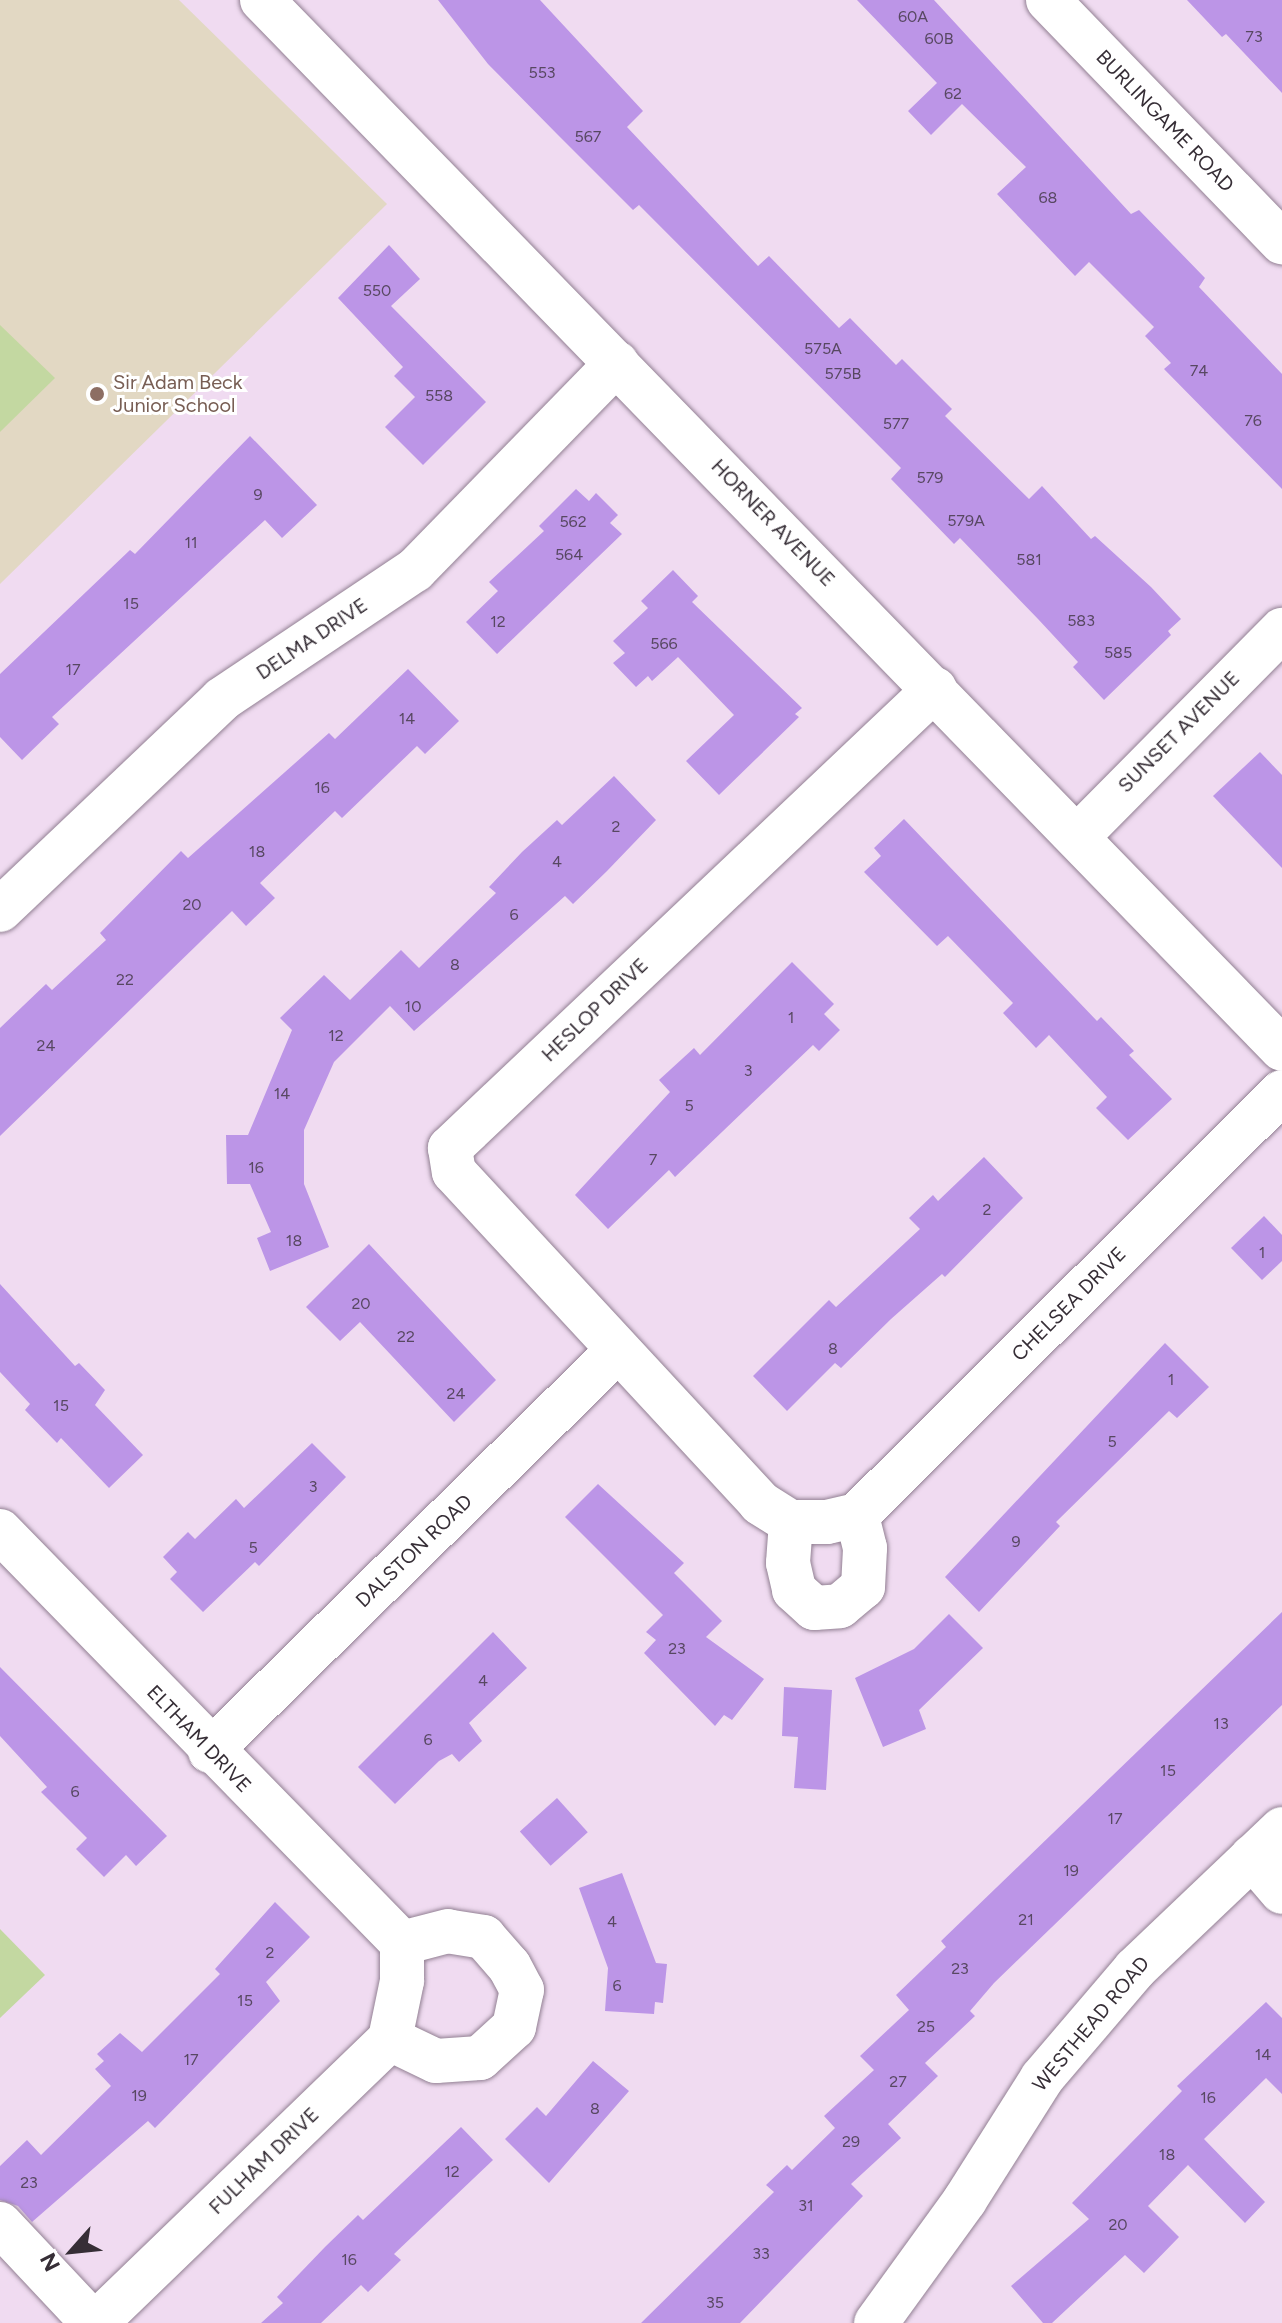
<!DOCTYPE html>
<style>
body{margin:0}
#map{position:relative;width:1282px;height:2323px;overflow:hidden;background:#f0dbf1;font-family:Figtree,sans-serif}
div>[style]{position:absolute}
.education>*{inset:0;background:#e2d8c3}
.green>*{inset:0;background:#c3d8a1}
.building>*{inset:0;background:#bc95e7;transform-origin:0 0}
.roads{filter:drop-shadow(0 0 2px #928093) drop-shadow(0 0 2px #928093)}
.minor>*{height:44px;margin:-22px;padding:0 22px;transform-origin:22px;border-radius:22px;background:#fff}
.dots>*{width:22px;height:22px;translate:-50% -50%;box-sizing:border-box;border:4px solid #fff;border-radius:50%}
span{translate:-50% -50%;white-space:nowrap;text-align:center;line-height:1.15;-webkit-text-stroke:6px #fff;paint-order:stroke}
.number-label{font-size:16px;color:#584862}
.number-label span{-webkit-text-stroke-width:0}
.street-label{font-size:20px;color:#362e36}
.education-label{font-size:20px;color:#785e54}
.left{translate:0 -50%;text-align:left}
.north{position:absolute;left:32px;top:2211px;width:80px;height:80px;-webkit-text-stroke:6px #fff;paint-order:stroke;rotate:243deg;font-size:22px;font-weight:700;line-height:32px;text-align:center;color:#362e36}
.north::after{content:'';display:block;margin:auto;width:28px;height:36px;background:#362e36;clip-path:polygon(50% 0,100% 100%,50% 72%,0 100%)}
</style>
<div id="map">
<div class="education">
<div style="clip-path:polygon(0 0,179px 0,387px 204px,0 584px)"></div>
</div>
<div class="green">
<div style="clip-path:polygon(0 325px,55px 378px,0 432px)"></div>
<div style="clip-path:polygon(0 1929px,45px 1975px,0 2018px)"></div>
</div>
<div class="building">
<div style="clip-path:polygon(438px 0,540px 0,643px 111px,627px 127px,758px 266px,769px 256px,839px 328px,850px 318px,896px 365px,902px 359px,952px 409px,945px 416px,1029px 499px,1042px 486px,1091px 539px,1095px 536px,1151px 587px,1181px 619px,1168px 631px,1171px 635px,1104px 700px,1073px 667px,1078px 662px,1038px 619px,960px 538px,954px 544px,891px 479px,901px 468px,639px 205px,633px 210px,557px 134px,488px 64px)"></div>
<div style="clip-path:polygon(857px 0,934px 0,1131px 214px,1139px 210px,1205px 278px,1199px 287px,1282px 374px,1282px 489px,1164px 369px,1171px 363px,1145px 336px,1154px 327px,1089px 262px,1075px 276px,997px 194px,1026px 167px,962px 104px,931px 135px,908px 111px,937px 83px)"></div>
<div style="clip-path:polygon(1187px 0,1282px 0,1282px 93px,1226px 34px,1222px 37px)"></div>
<div style="clip-path:polygon(389px 245px,420px 279px,391px 306px,486px 402px,423px 465px,385px 427px,415px 397px,394px 376px,403px 367px,338px 298px)"></div>
<div style="clip-path:polygon(250px 436px,317px 505px,282px 538px,265px 520px,52px 717px,59px 724px,22px 760px,0 737px,0 674px,130px 550px,135px 554px)"></div>
<div style="clip-path:polygon(576px 489px,589px 501px,596px 493px,618px 515px,610px 523px,622px 534px,497px 654px,466px 622px,498px 591px,489px 582px,544px 531px,539px 526px)"></div>
<div style="clip-path:polygon(673px 570px,698px 596px,692px 602px,802px 708px,795px 714px,799px 717px,719px 795px,686px 761px,734px 715px,678px 657px,652px 681px,648px 676px,636px 687px,613px 663px,625px 653px,613px 641px,648px 608px,641px 601px)"></div>
<div style="clip-path:polygon(408px 669px,459px 721px,425px 754px,417px 746px,342px 818px,335px 811px,260px 883px,275px 898px,246px 926px,232px 911px,0 1136px,0 1028px,46px 984px,52px 990px,106px 940px,100px 933px,181px 851px,188px 858px,329px 733px,335px 739px)"></div>
<div style="clip-path:polygon(1260px 752px,1282px 775px,1282px 868px,1213px 796px)"></div>
<div style="clip-path:polygon(614px 776px,656px 820px,607px 871px,573px 904px,565px 896px,414px 1031px,390px 1006px,334px 1062px,304px 1130px,304px 1184px,329px 1247px,270px 1271px,257px 1238px,271px 1232px,250px 1184px,227px 1184px,226px 1135px,248px 1135px,292px 1030px,280px 1018px,324px 975px,350px 1000px,401px 950px,419px 968px,496px 893px,489px 887px,522px 852px,557px 820px,562px 825px)"></div>
<div style="clip-path:polygon(904px 819px,1097px 1021px,1101px 1017px,1134px 1051px,1129px 1055px,1172px 1099px,1128px 1140px,1096px 1108px,1107px 1097px,1049px 1035px,1036px 1048px,1003px 1013px,1013px 1003px,948px 936px,937px 946px,864px 872px,881px 856px,874px 848px)"></div>
<div style="clip-path:polygon(792px 962px,834px 1004px,824px 1014px,840px 1030px,819px 1051px,813px 1045px,675px 1177px,669px 1170px,608px 1229px,575px 1195px,670px 1092px,659px 1080px,694px 1048px,700px 1055px)"></div>
<div style="clip-path:polygon(984px 1157px,1023px 1198px,945px 1277px,942px 1274px,891px 1319px,841px 1368px,835px 1363px,787px 1411px,753px 1376px,829px 1300px,836px 1307px,920px 1229px,909px 1218px,933px 1195px,938px 1201px)"></div>
<div style="clip-path:polygon(1264px 1216px,1282px 1235px,1282px 1261px,1262px 1280px,1231px 1248px)"></div>
<div style="clip-path:polygon(369px 1244px,496px 1380px,454px 1422px,360px 1322px,340px 1341px,306px 1307px)"></div>
<div style="clip-path:polygon(0 1284px,75px 1366px,79px 1363px,105px 1390px,95px 1405px,143px 1455px,109px 1488px,61px 1438px,57px 1443px,25px 1410px,30px 1404px,0 1372px)"></div>
<div style="clip-path:polygon(1165px 1343px,1209px 1387px,1177px 1418px,1169px 1411px,1056px 1522px,1060px 1526px,979px 1612px,945px 1577px)"></div>
<div style="clip-path:polygon(312px 1443px,346px 1477px,259px 1566px,255px 1562px,203px 1612px,170px 1579px,177px 1572px,163px 1557px,188px 1532px,195px 1539px,236px 1499px,244px 1508px)"></div>
<div style="clip-path:polygon(598px 1484px,684px 1563px,674px 1573px,722px 1621px,706px 1637px,764px 1679px,732px 1720px,724px 1715px,715px 1726px,644px 1653px,656px 1640px,646px 1632px,663px 1615px,565px 1517px)"></div>
<div style="clip-path:polygon(1282px 1612px,1282px 1705px,994px 1983px,970px 2011px,975px 2016px,925px 2063px,938px 2076px,888px 2124px,901px 2138px,851px 2184px,863px 2196px,740px 2323px,641px 2323px,774px 2192px,766px 2185px,787px 2165px,792px 2170px,835px 2128px,824px 2116px,874px 2070px,860px 2056px,909px 2010px,896px 1995px,946px 1947px,941px 1941px)"></div>
<div style="clip-path:polygon(949px 1614px,983px 1648px,919px 1710px,926px 1729px,883px 1747px,855px 1678px,914px 1649px)"></div>
<div style="clip-path:polygon(493px 1632px,527px 1668px,469px 1723px,482px 1741px,459px 1762px,452px 1754px,439px 1761px,395px 1804px,358px 1767px)"></div>
<div style="clip-path:polygon(0 1667px,167px 1836px,136px 1866px,126px 1855px,104px 1877px,76px 1849px,87px 1838px,41px 1792px,47px 1787px,0 1736px)"></div>
<div style="clip-path:polygon(784px 1687px,832px 1690px,826px 1790px,794px 1788px,798px 1737px,782px 1736px)"></div>
<div style="left:557px;top:1798px;width:46px;height:50px;rotate:48deg"></div>
<div style="clip-path:polygon(622px 1873px,656px 1963px,667px 1964px,663px 2003px,655px 2002px,654px 2014px,605px 2011px,608px 1968px,579px 1888px)"></div>
<div style="clip-path:polygon(275px 1902px,310px 1937px,266px 1982px,280px 2001px,155px 2128px,148px 2121px,32px 2222px,18px 2206px,0 2200px,0 2166px,27px 2140px,41px 2155px,111px 2086px,95px 2069px,104px 2061px,97px 2054px,120px 2033px,142px 2052px,220px 1974px,215px 1969px)"></div>
<div style="clip-path:polygon(1266px 2002px,1282px 2018px,1282px 2094px,1266px 2078px,1204px 2139px,1265px 2202px,1245px 2223px,1188px 2165px,1148px 2206px,1179px 2237px,1144px 2273px,1125px 2255px,1052px 2323px,1043px 2323px,1011px 2286px,1089px 2219px,1072px 2203px,1182px 2091px,1177px 2086px)"></div>
<div style="clip-path:polygon(593px 2061px,629px 2091px,549px 2183px,505px 2139px,537px 2107px,546px 2116px)"></div>
<div style="clip-path:polygon(461px 2127px,493px 2160px,394px 2254px,401px 2260px,368px 2292px,361px 2285px,321px 2323px,261px 2323px,283px 2303px,277px 2297px,325px 2247px,358px 2215px,363px 2220px)"></div>
</div>
<div class="roads">
<div class="minor">
<div style="left:262px;top:0;width:1463px;rotate:45.8deg"></div>
<div style="left:1048px;top:0;width:337px;rotate:46deg"></div>
<div style="left:935px;top:689px;width:668px;rotate:136.58deg"></div>
<div style="left:450px;top:1148px;width:24px;rotate:81deg"></div>
<div style="left:454px;top:1172px;width:451px;rotate:47.2deg"></div>
<div style="left:760px;top:1503px;width:36px;rotate:32deg"></div>
<div style="left:791px;top:1522px;width:36px"></div>
<div style="left:827px;top:1522px;width:31px;rotate:-13deg"></div>
<div style="left:857px;top:1515px;width:600px;rotate:-44.86deg"></div>
<div style="left:1078px;top:836px;width:290px;rotate:-45.3deg"></div>
<div style="left:0;top:910px;width:306px;rotate:-43.5deg"></div>
<div style="left:222px;top:699px;width:232px;rotate:-33.8deg"></div>
<div style="left:415px;top:570px;width:289px;rotate:-45.7deg"></div>
<div style="left:791px;top:1522px;width:41px;rotate:94.2deg"></div>
<div style="left:788px;top:1563px;width:28px;rotate:77deg"></div>
<div style="left:794px;top:1590px;width:27px;rotate:42deg"></div>
<div style="left:814px;top:1608px;width:26px;rotate:-4deg"></div>
<div style="left:840px;top:1606px;width:30px;rotate:-40deg"></div>
<div style="left:863px;top:1587px;width:39px;rotate:-87deg"></div>
<div style="left:865px;top:1548px;width:34px;rotate:-104deg"></div>
<div style="left:0;top:1531px;width:576px;rotate:45.7deg"></div>
<div style="left:402px;top:1943px;width:38px;rotate:90deg"></div>
<div style="left:402px;top:1981px;width:59px;rotate:101.7deg"></div>
<div style="left:390px;top:2039px;width:409px;rotate:136deg"></div>
<div style="left:210px;top:1751px;width:572px;rotate:-44.5deg"></div>
<div style="left:1252px;top:1857px;width:46px;rotate:49.4deg"></div>
<div style="left:390px;top:2039px;width:51px;rotate:25.6deg"></div>
<div style="left:436px;top:2061px;width:44px;rotate:-3.9deg"></div>
<div style="left:480px;top:2058px;width:46px;rotate:-42.4deg"></div>
<div style="left:514px;top:2027px;width:38px;rotate:-78deg"></div>
<div style="left:522px;top:1990px;width:27px;rotate:-118deg"></div>
<div style="left:509px;top:1966px;width:38px;rotate:-131deg"></div>
<div style="left:484px;top:1937px;width:36px;rotate:-171deg"></div>
<div style="left:448px;top:1931px;width:48px;rotate:165.4deg"></div>
<div style="left:0;top:2224px;width:136px;rotate:46.8deg"></div>
<div style="left:876px;top:2323px;width:152px;rotate:-54.1deg"></div>
<div style="left:965px;top:2200px;width:144px;rotate:-57.7deg"></div>
<div style="left:1042px;top:2078px;width:143px;rotate:-49.5deg"></div>
<div style="left:1135px;top:1969px;width:203px;rotate:-43.6deg"></div>
</div>
</div>
<div class="dots">
<div style="left:97px;top:394px;background:#8d6e63"></div>
</div>
<div class="number-label">
<span style="left:913px;top:17px">60A</span>
<span style="left:1254px;top:37px">73</span>
<span style="left:939px;top:39px">60B</span>
<span style="left:542px;top:73px">553</span>
<span style="left:953px;top:94px">62</span>
<span style="left:588px;top:137px">567</span>
<span style="left:1048px;top:198px">68</span>
<span style="left:377px;top:291px">550</span>
<span style="left:823px;top:349px">575A</span>
<span style="left:1199px;top:371px">74</span>
<span style="left:843px;top:374px">575B</span>
<span style="left:439px;top:396px">558</span>
<span style="left:1253px;top:421px">76</span>
<span style="left:896px;top:424px">577</span>
<span style="left:930px;top:478px">579</span>
<span style="left:258px;top:495px">9</span>
<span style="left:966px;top:521px">579A</span>
<span style="left:573px;top:522px">562</span>
<span style="left:191px;top:543px">11</span>
<span style="left:569px;top:555px">564</span>
<span style="left:1029px;top:560px">581</span>
<span style="left:131px;top:604px">15</span>
<span style="left:1081px;top:621px">583</span>
<span style="left:498px;top:622px">12</span>
<span style="left:664px;top:644px">566</span>
<span style="left:1118px;top:653px">585</span>
<span style="left:73px;top:670px">17</span>
<span style="left:407px;top:719px">14</span>
<span style="left:322px;top:788px">16</span>
<span style="left:616px;top:827px">2</span>
<span style="left:257px;top:852px">18</span>
<span style="left:557px;top:862px">4</span>
<span style="left:192px;top:905px">20</span>
<span style="left:514px;top:915px">6</span>
<span style="left:455px;top:965px">8</span>
<span style="left:125px;top:980px">22</span>
<span style="left:413px;top:1007px">10</span>
<span style="left:791px;top:1018px">1</span>
<span style="left:336px;top:1036px">12</span>
<span style="left:46px;top:1046px">24</span>
<span style="left:748px;top:1071px">3</span>
<span style="left:282px;top:1094px">14</span>
<span style="left:689px;top:1106px">5</span>
<span style="left:653px;top:1160px">7</span>
<span style="left:256px;top:1168px">16</span>
<span style="left:987px;top:1210px">2</span>
<span style="left:294px;top:1241px">18</span>
<span style="left:1262px;top:1253px">1</span>
<span style="left:361px;top:1304px">20</span>
<span style="left:406px;top:1337px">22</span>
<span style="left:833px;top:1349px">8</span>
<span style="left:1171px;top:1380px">1</span>
<span style="left:456px;top:1394px">24</span>
<span style="left:61px;top:1406px">15</span>
<span style="left:1112px;top:1442px">5</span>
<span style="left:313px;top:1487px">3</span>
<span style="left:1016px;top:1542px">9</span>
<span style="left:253px;top:1548px">5</span>
<span style="left:677px;top:1649px">23</span>
<span style="left:483px;top:1681px">4</span>
<span style="left:1221px;top:1724px">13</span>
<span style="left:428px;top:1740px">6</span>
<span style="left:1168px;top:1771px">15</span>
<span style="left:75px;top:1792px">6</span>
<span style="left:1115px;top:1819px">17</span>
<span style="left:1071px;top:1871px">19</span>
<span style="left:1026px;top:1920px">21</span>
<span style="left:612px;top:1922px">4</span>
<span style="left:270px;top:1953px">2</span>
<span style="left:960px;top:1969px">23</span>
<span style="left:617px;top:1986px">6</span>
<span style="left:245px;top:2001px">15</span>
<span style="left:926px;top:2027px">25</span>
<span style="left:1263px;top:2055px">14</span>
<span style="left:191px;top:2060px">17</span>
<span style="left:898px;top:2082px">27</span>
<span style="left:139px;top:2096px">19</span>
<span style="left:1208px;top:2098px">16</span>
<span style="left:595px;top:2109px">8</span>
<span style="left:851px;top:2142px">29</span>
<span style="left:1167px;top:2155px">18</span>
<span style="left:452px;top:2172px">12</span>
<span style="left:29px;top:2183px">23</span>
<span style="left:806px;top:2206px">31</span>
<span style="left:1118px;top:2225px">20</span>
<span style="left:761px;top:2254px">33</span>
<span style="left:349px;top:2260px">16</span>
<span style="left:715px;top:2303px">35</span>
</div>
<div class="street-label">
<span style="left:1165px;top:121px;rotate:46deg">BURLINGAME ROAD</span>
<span style="left:773px;top:523px;rotate:46deg">HORNER AVENUE</span>
<span style="left:312px;top:639px;rotate:-34deg">DELMA DRIVE</span>
<span style="left:1179px;top:732px;rotate:-45deg">SUNSET AVENUE</span>
<span style="left:595px;top:1010px;rotate:-44deg">HESLOP DRIVE</span>
<span style="left:1069px;top:1304px;rotate:-45deg">CHELSEA DRIVE</span>
<span style="left:414px;top:1551px;rotate:-44deg">DALSTON ROAD</span>
<span style="left:199px;top:1739px;rotate:46deg">ELTHAM DRIVE</span>
<span style="left:1091px;top:2024px;rotate:-50deg">WESTHEAD ROAD</span>
<span style="left:264px;top:2161px;rotate:-44deg">FULHAM DRIVE</span>
</div>
<div class="education-label">
<span class="left" style="left:113px;top:394px">Sir Adam Beck<br>Junior School</span>
</div>
<div class="north">N</div>
</div>
